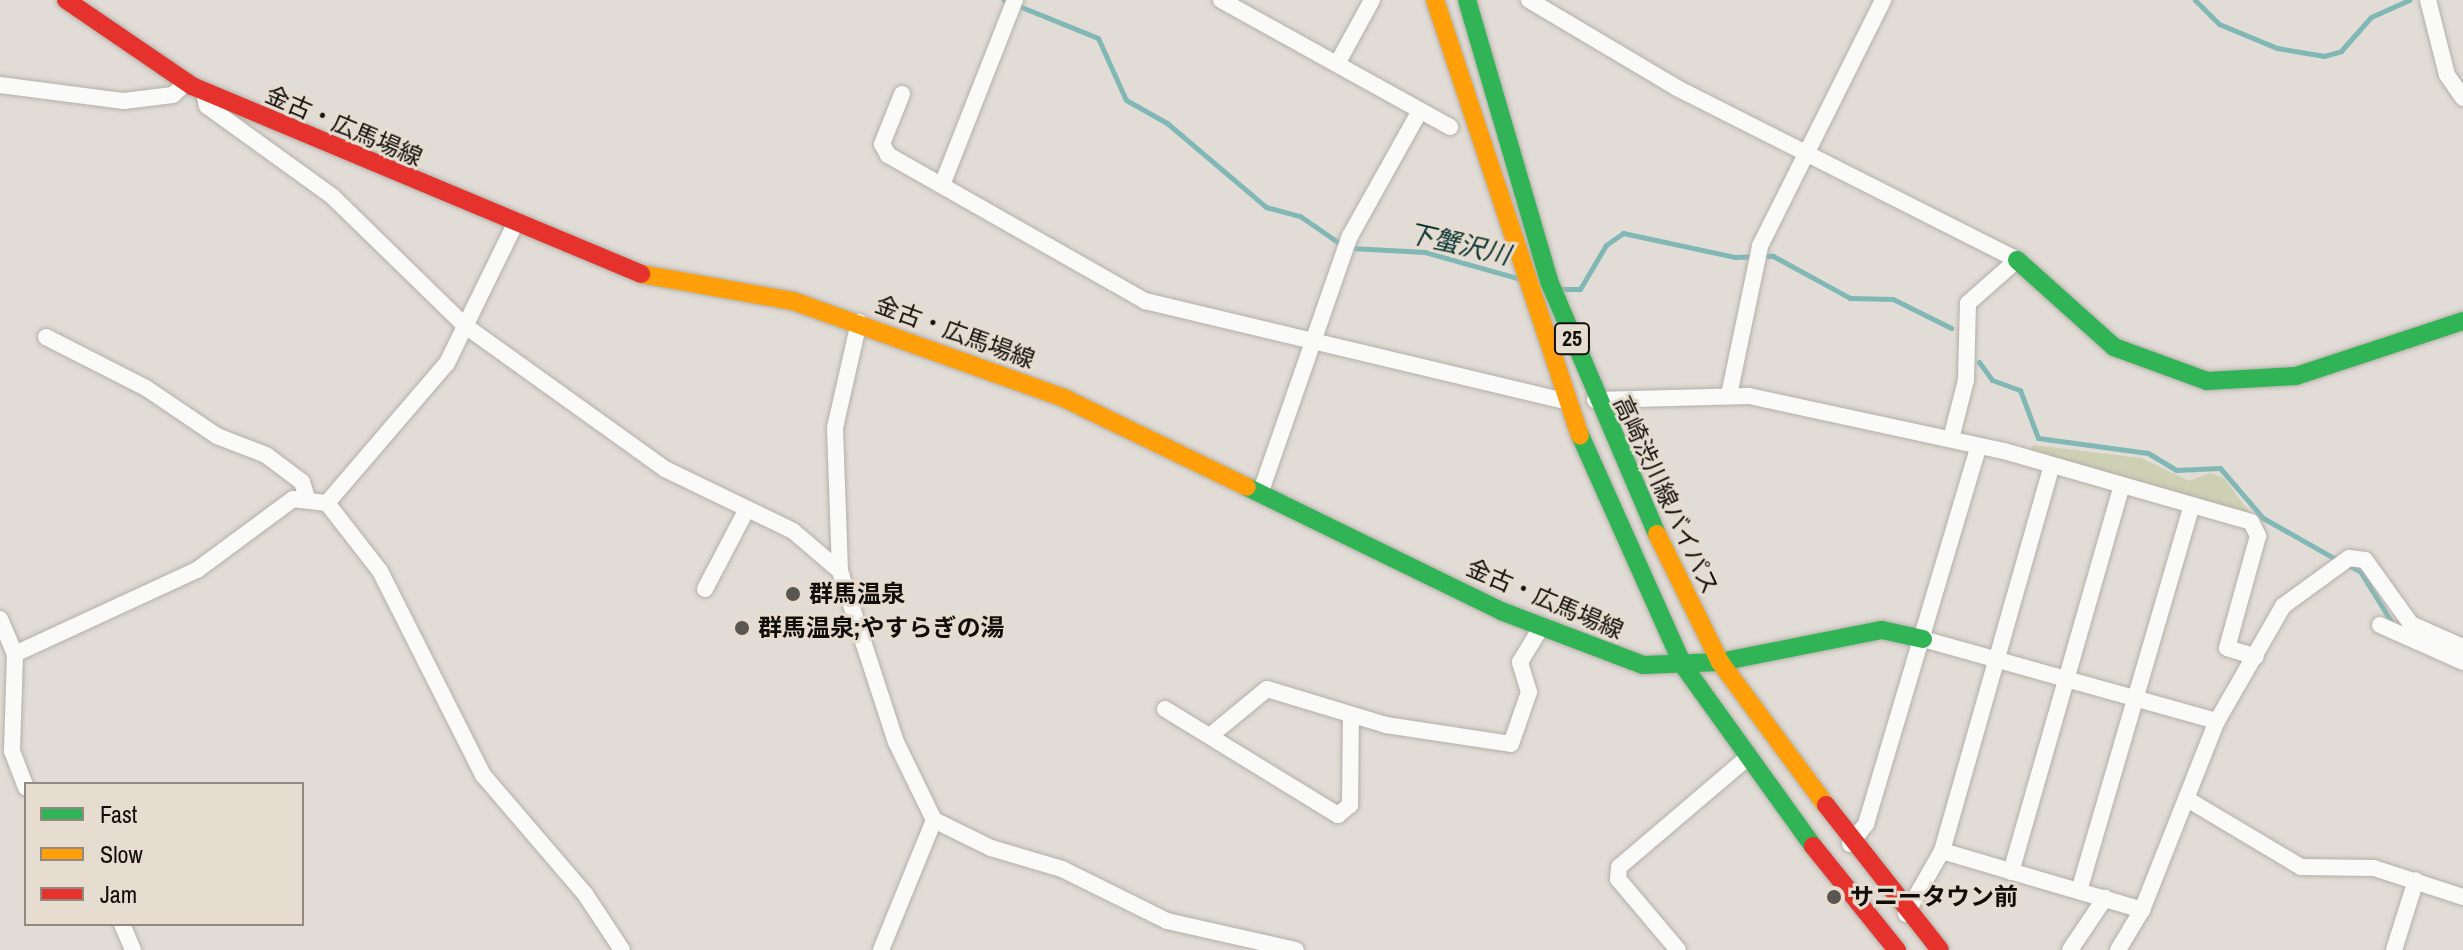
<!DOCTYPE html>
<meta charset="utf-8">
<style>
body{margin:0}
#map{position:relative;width:2463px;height:950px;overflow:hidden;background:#e1dcd5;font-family:"Archivo Narrow","Noto Sans JP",sans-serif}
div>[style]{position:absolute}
.green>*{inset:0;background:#ced0b4}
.stream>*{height:5px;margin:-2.5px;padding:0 2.5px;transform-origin:2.5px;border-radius:2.5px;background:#81b8b6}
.roads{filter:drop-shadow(0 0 2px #b3afaa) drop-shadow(0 0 2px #b3afaa)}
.street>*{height:16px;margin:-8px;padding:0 8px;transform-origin:8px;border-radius:8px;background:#fafaf9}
.fast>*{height:18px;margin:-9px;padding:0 9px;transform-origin:9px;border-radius:9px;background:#30b455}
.slow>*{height:18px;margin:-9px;padding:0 9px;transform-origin:9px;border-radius:9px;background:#ff9f0a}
.jam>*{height:18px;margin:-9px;padding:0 9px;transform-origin:9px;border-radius:9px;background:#e5322d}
.dots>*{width:22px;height:22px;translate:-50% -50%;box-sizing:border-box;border:4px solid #e6ddd0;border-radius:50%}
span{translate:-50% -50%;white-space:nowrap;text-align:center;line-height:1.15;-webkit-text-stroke:6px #e6ddd0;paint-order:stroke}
.shield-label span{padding:2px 6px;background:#e6ddd0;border:2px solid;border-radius:6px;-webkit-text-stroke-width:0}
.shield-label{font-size:22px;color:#110e0a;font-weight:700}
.street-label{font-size:24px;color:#110e0a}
.poi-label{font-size:24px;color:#110e0a;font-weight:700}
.left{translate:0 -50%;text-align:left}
.water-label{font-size:26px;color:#0a3333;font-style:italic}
.legend{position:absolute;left:24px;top:782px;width:280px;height:144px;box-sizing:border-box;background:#e6ddd0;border:2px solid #918a81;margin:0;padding:10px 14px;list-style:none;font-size:24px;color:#110e0a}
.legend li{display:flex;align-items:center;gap:16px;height:40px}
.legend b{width:40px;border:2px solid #918a81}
</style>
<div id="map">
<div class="green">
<div style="clip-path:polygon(2033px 445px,2141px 458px,2189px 481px,2210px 473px,2224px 478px,2253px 517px,2029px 453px)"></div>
</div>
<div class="stream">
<div style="left:1004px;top:0;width:101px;rotate:22deg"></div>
<div style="left:1098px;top:38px;width:68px;rotate:65.7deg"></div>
<div style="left:1126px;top:100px;width:47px;rotate:29.3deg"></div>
<div style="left:1167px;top:123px;width:130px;rotate:40.3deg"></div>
<div style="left:1266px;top:207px;width:35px;rotate:15deg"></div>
<div style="left:1300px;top:216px;width:51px;rotate:34.6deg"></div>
<div style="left:2195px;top:0;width:34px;rotate:45deg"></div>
<div style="left:2219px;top:24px;width:63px;rotate:22.5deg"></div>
<div style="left:2277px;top:48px;width:48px;rotate:9.7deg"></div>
<div style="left:2324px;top:56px;width:18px;rotate:-16deg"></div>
<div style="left:2341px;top:51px;width:45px;rotate:-48.6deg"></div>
<div style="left:2371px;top:17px;width:42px;rotate:-24.1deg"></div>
<div style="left:1351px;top:248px;width:74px;rotate:3.1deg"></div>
<div style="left:1425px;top:252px;width:96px;rotate:15.8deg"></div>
<div style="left:1562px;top:289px;width:18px"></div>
<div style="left:1580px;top:289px;width:51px;rotate:-59.4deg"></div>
<div style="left:1606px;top:245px;width:21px;rotate:-35deg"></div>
<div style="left:1623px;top:233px;width:115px;rotate:12.1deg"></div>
<div style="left:1735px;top:257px;width:38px;rotate:-2deg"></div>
<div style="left:1773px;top:256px;width:88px;rotate:28.6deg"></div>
<div style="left:1850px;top:298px;width:43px;rotate:1.3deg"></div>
<div style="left:1893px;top:299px;width:65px;rotate:26.6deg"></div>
<div style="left:1979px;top:362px;width:22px;rotate:54deg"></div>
<div style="left:1992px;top:380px;width:30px;rotate:20deg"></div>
<div style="left:2020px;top:390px;width:51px;rotate:69.4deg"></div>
<div style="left:2038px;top:438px;width:111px;rotate:7.8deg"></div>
<div style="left:2148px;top:453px;width:33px;rotate:31deg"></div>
<div style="left:2176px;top:470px;width:44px;rotate:-2.6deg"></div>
<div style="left:2220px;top:468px;width:66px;rotate:49.3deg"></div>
<div style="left:2263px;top:518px;width:87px;rotate:29.5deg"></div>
<div style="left:2348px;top:565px;width:13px;rotate:27deg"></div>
<div style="left:2360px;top:571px;width:65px;rotate:58.3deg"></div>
</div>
<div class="roads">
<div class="street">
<div style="left:1221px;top:0;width:262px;rotate:29deg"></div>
<div style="left:1529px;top:0;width:172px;rotate:30.7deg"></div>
<div style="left:1677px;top:88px;width:381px;rotate:26.8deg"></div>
<div style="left:2017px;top:260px;width:65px;rotate:138.7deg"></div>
<div style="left:1968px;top:303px;width:77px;rotate:91.5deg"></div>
<div style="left:1966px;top:380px;width:61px;rotate:104.3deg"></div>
<div style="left:2428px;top:0;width:77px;rotate:75.8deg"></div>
<div style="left:2447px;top:75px;width:28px;rotate:55deg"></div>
<div style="left:1337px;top:64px;width:73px;rotate:-61.3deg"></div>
<div style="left:0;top:85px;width:125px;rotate:7.4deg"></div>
<div style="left:124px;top:101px;width:49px;rotate:-7deg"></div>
<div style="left:173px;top:95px;width:18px;rotate:-43deg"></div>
<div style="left:204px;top:92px;width:14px;rotate:78deg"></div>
<div style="left:207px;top:106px;width:155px;rotate:35.8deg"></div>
<div style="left:333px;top:197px;width:183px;rotate:44.3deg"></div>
<div style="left:464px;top:325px;width:247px;rotate:35.6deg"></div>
<div style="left:665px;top:469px;width:142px;rotate:25.8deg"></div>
<div style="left:793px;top:531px;width:62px;rotate:40.4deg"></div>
<div style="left:902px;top:94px;width:54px;rotate:111.8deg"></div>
<div style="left:882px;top:144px;width:13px;rotate:61deg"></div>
<div style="left:888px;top:155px;width:296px;rotate:29.6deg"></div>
<div style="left:1145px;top:301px;width:432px;rotate:13.4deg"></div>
<div style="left:942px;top:185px;width:199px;rotate:-68.5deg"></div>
<div style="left:859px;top:322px;width:109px;rotate:102.8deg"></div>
<div style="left:835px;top:428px;width:143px;rotate:88deg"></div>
<div style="left:840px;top:571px;width:180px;rotate:71.9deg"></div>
<div style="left:896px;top:742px;width:87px;rotate:64deg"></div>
<div style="left:934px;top:820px;width:64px;rotate:26.2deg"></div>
<div style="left:991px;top:848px;width:74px;rotate:16.5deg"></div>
<div style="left:1062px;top:869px;width:117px;rotate:26.3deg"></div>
<div style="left:1167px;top:921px;width:132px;rotate:12.7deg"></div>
<div style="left:46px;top:337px;width:112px;rotate:27deg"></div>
<div style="left:146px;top:388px;width:86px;rotate:34.1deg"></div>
<div style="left:217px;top:436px;width:53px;rotate:21.2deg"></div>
<div style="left:266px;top:455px;width:45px;rotate:36.9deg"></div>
<div style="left:302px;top:482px;width:14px;rotate:73deg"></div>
<div style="left:1729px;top:395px;width:152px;rotate:-78.2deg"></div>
<div style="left:1760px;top:246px;width:275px;rotate:-63.4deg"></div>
<div style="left:1595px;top:400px;width:154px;rotate:-1.5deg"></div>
<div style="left:1749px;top:396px;width:261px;rotate:12.2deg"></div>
<div style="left:2004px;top:451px;width:257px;rotate:16deg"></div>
<div style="left:2251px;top:522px;width:16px;rotate:63deg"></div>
<div style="left:2258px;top:536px;width:116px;rotate:105.5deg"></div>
<div style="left:2227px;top:648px;width:30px;rotate:17deg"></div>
<div style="left:1261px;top:491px;width:270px;rotate:-70.8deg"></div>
<div style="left:1350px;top:236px;width:143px;rotate:-60.8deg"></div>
<div style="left:327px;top:503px;width:184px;rotate:-49.4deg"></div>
<div style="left:447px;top:363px;width:155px;rotate:-63.9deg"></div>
<div style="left:705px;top:589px;width:90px;rotate:-62.3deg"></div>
<div style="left:0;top:619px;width:38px;rotate:67deg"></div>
<div style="left:15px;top:654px;width:97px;rotate:91.8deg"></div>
<div style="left:12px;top:751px;width:39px;rotate:69deg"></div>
<div style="left:2380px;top:625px;width:91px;rotate:24deg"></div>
<div style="left:1923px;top:639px;width:305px;rotate:15.6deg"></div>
<div style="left:15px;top:654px;width:200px;rotate:-24.8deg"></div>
<div style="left:197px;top:570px;width:119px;rotate:-36.5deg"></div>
<div style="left:293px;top:499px;width:34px;rotate:7deg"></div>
<div style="left:327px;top:503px;width:86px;rotate:52.1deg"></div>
<div style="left:380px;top:571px;width:229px;rotate:63.2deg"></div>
<div style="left:483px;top:775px;width:157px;rotate:49.4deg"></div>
<div style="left:585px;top:894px;width:67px;rotate:56.5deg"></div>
<div style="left:1165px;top:709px;width:203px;rotate:31.5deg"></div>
<div style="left:1338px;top:815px;width:16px;rotate:-40deg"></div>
<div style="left:1350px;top:805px;width:90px;rotate:-89.4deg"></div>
<div style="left:1211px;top:735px;width:72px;rotate:-39.4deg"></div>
<div style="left:1267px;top:689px;width:124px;rotate:16.8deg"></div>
<div style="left:1386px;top:725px;width:126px;rotate:8.6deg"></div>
<div style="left:1511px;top:744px;width:55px;rotate:-70.9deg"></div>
<div style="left:1529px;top:692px;width:31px;rotate:-107deg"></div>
<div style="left:1520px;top:662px;width:42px;rotate:-58.6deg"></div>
<div style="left:2187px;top:799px;width:133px;rotate:30.8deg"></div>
<div style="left:2301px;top:867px;width:73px;rotate:0.8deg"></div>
<div style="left:2374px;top:868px;width:94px;rotate:18deg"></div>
<div style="left:1850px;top:844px;width:26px;rotate:-51deg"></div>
<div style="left:1866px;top:824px;width:392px;rotate:-73.4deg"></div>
<div style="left:1942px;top:851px;width:209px;rotate:16.4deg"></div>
<div style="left:2011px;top:872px;width:402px;rotate:-74deg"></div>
<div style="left:2079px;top:891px;width:402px;rotate:-73.7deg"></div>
<div style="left:1906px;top:914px;width:73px;rotate:-60.3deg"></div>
<div style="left:1942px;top:851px;width:401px;rotate:-74.1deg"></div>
<div style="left:122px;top:924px;width:28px;rotate:67deg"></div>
<div style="left:881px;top:950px;width:140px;rotate:-67.8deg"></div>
<div style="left:1678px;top:950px;width:93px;rotate:-130.2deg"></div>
<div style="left:1618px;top:879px;width:12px;rotate:-85deg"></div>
<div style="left:1619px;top:867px;width:168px;rotate:-40.4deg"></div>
<div style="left:2070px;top:950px;width:63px;rotate:-56.1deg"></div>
<div style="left:2118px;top:950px;width:47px;rotate:-59deg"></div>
<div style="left:2142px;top:910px;width:203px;rotate:-68.4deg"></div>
<div style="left:2217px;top:721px;width:133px;rotate:-60.1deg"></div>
<div style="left:2283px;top:606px;width:82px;rotate:-36deg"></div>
<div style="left:2349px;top:558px;width:16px;rotate:7deg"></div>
<div style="left:2365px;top:560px;width:79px;rotate:54.3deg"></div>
<div style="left:2411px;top:624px;width:57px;rotate:23.9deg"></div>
<div style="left:2394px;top:950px;width:73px;rotate:-72.6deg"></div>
</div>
<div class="fast">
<div style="left:1467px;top:0;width:293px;rotate:73.7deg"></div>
<div style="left:1549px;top:281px;width:275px;rotate:66.9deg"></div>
<div style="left:2017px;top:260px;width:130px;rotate:41.9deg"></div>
<div style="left:2114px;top:347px;width:99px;rotate:20.1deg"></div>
<div style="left:2207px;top:381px;width:89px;rotate:-3.2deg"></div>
<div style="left:2296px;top:376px;width:176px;rotate:-18.2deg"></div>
<div style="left:1580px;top:435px;width:252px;rotate:65.9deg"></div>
<div style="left:1683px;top:665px;width:223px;rotate:54.3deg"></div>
<div style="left:1247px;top:487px;width:283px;rotate:26deg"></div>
<div style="left:1501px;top:611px;width:152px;rotate:20.8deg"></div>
<div style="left:1643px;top:665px;width:77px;rotate:-2.2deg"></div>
<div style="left:1720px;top:662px;width:165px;rotate:-11.2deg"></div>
<div style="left:1882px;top:630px;width:42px;rotate:12.4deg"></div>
</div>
<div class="slow">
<div style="left:1435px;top:0;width:459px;rotate:71.6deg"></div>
<div style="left:641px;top:274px;width:154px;rotate:10.1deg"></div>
<div style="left:793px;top:301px;width:290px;rotate:19.7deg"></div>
<div style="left:1066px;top:399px;width:201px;rotate:25.9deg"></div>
<div style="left:1657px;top:534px;width:143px;rotate:63.8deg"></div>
<div style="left:1720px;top:662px;width:178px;rotate:53.5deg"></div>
</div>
<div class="jam">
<div style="left:66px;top:0;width:153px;rotate:34.3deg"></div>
<div style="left:192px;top:86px;width:487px;rotate:22.7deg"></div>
<div style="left:1826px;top:805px;width:184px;rotate:51.8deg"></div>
<div style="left:1813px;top:846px;width:134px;rotate:51.1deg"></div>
</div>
</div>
<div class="dots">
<div style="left:793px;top:594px;background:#5a5651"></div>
<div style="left:742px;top:628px;background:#5a5651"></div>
<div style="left:1834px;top:897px;background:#5a5651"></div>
</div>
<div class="shield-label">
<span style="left:1572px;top:339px">25</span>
</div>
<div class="street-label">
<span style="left:344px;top:126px;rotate:23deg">金古・広馬場線</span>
<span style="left:955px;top:332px;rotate:20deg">金古・広馬場線</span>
<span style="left:1666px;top:495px;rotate:65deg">高崎渋川線バイパス</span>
<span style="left:1545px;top:599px;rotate:23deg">金古・広馬場線</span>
</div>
<div class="poi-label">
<span class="left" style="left:809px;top:594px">群馬温泉</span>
<span class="left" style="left:758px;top:628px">群馬温泉;やすらぎの湯</span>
<span class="left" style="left:1850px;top:897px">サニータウン前</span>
</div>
<div class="water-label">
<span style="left:1459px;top:244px;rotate:13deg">下蟹沢川</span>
</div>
<ul class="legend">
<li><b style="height:10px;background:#30b455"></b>Fast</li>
<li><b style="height:10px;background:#ff9f0a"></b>Slow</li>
<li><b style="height:10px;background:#e5322d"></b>Jam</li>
</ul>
</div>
